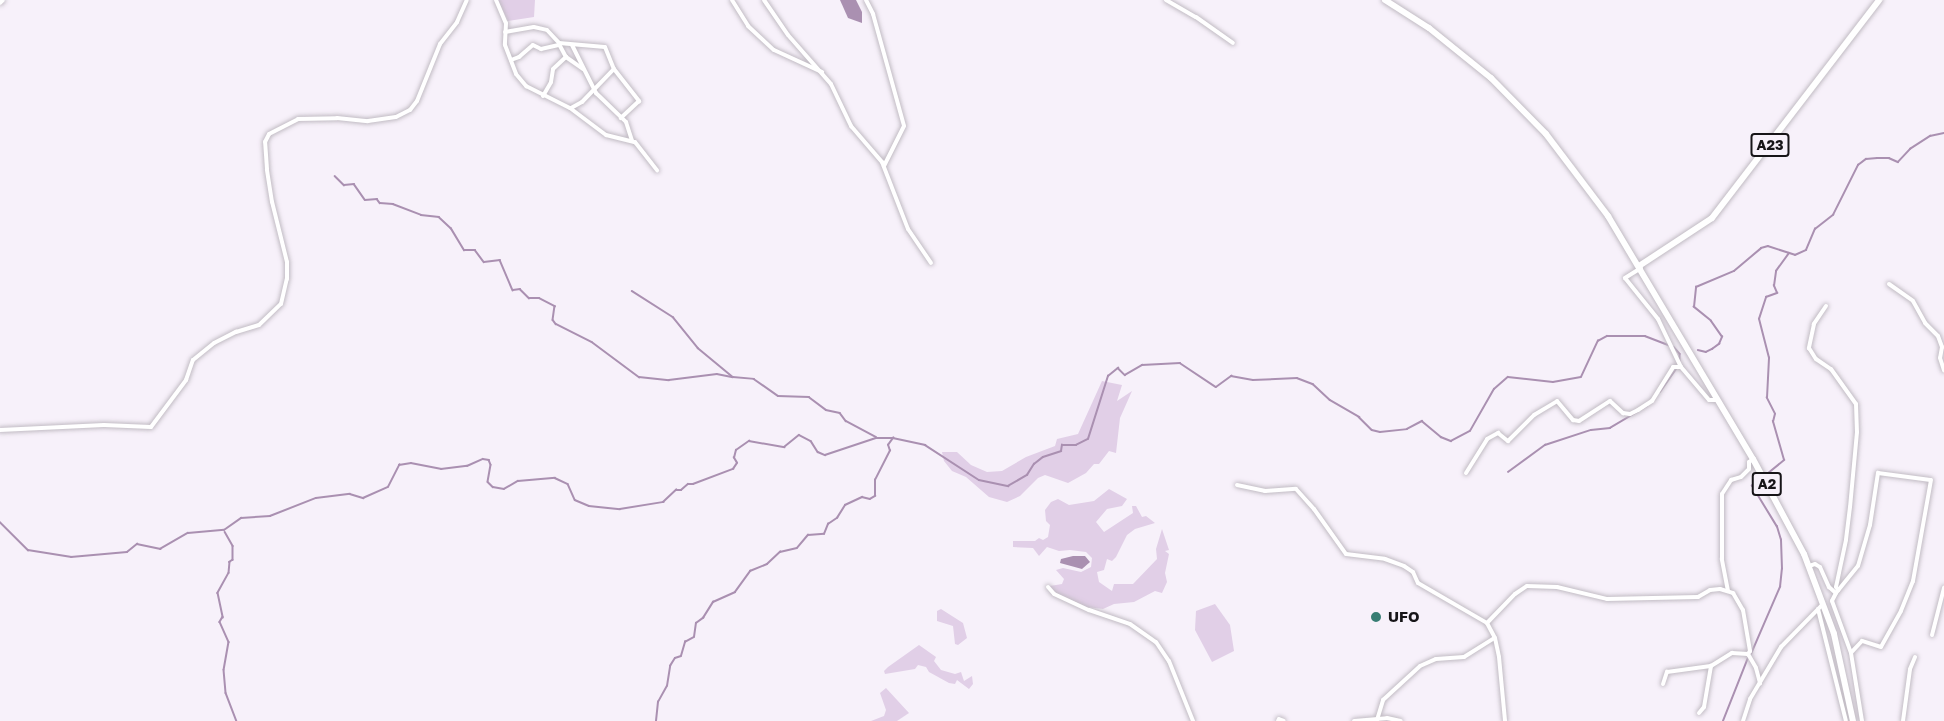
<!DOCTYPE html>
<style>
body{margin:0}
#map{position:relative;width:1944px;height:721px;overflow:hidden;background:#f7f1fa;font-family:"Golos Text",sans-serif}
div>[style]{position:absolute}
.green>*{inset:0;background:#e1cfe7}
.water>*{inset:0;background:#aa90b1}
.stream>*{height:1.5px;margin:-0.75px;padding:0 0.75px;transform-origin:0.75px;border-radius:0.75px;background:#aa90b1}
.roads{filter:drop-shadow(0 0 2px #c1bbc3) drop-shadow(0 0 2px #c1bbc3)}
.street>*{height:4px;margin:-2px;padding:0 2px;transform-origin:2px;border-radius:2px;background:#fff}
.primary>*{height:6px;margin:-3px;padding:0 3px;transform-origin:3px;border-radius:3px;background:#fff}
.dots>*{width:16px;height:16px;translate:-50% -50%;box-sizing:border-box;border:3px solid #f7f1fa;border-radius:50%}
span{translate:-50% -50%;white-space:nowrap;text-align:center;line-height:1.15;-webkit-text-stroke:5px #f7f1fa;paint-order:stroke}
.shield-label span{padding:2px 4px;background:#f7f1fa;border:2px solid;border-radius:4px;-webkit-text-stroke-width:0}
.shield-label{font-size:14px;color:#171518;font-weight:700}
.poi-label{font-size:15px;color:#171518;font-weight:700}
.left{translate:0 -50%;text-align:left}
</style>
<div id="map">
<div class="green">
<div style="clip-path:polygon(498px 0,535px 0,534px 17px,508px 21px)"></div>
<div style="clip-path:polygon(1102px 381px,1122px 385px,1117px 401px,1132px 391px,1120px 418px,1116px 453px,1109px 451px,1099px 464px,1094px 464px,1086px 473px,1068px 483px,1045px 475px,1038px 478px,1020px 496px,1007px 502px,989px 497px,966px 477px,952px 471px,944px 461px,942px 452px,957px 452px,971px 465px,987px 472px,1002px 471px,1026px 457px,1055px 446px,1057px 439px,1078px 434px)"></div>
<div style="clip-path:polygon(1109px 489px,1127px 499px,1122px 506px,1107px 509px,1096px 522px,1104px 532px,1133px 513px,1132px 506px,1136px 506px,1142px 517px,1146px 516px,1155px 523px,1135px 529px,1127px 535px,1116px 557px,1112px 561px,1107px 559px,1104px 570px,1097px 572px,1099px 582px,1112px 591px,1114px 584px,1133px 584px,1157px 559px,1156px 549px,1162px 529px,1169px 550px,1165px 551px,1169px 554px,1165px 573px,1167px 582px,1162px 593px,1155px 591px,1134px 602px,1114px 604px,1103px 609px,1087px 607px,1055px 593px,1050px 586px,1062px 584px,1064px 579px,1056px 570px,1063px 568px,1081px 572px,1091px 567px,1092px 558px,1086px 552px,1070px 550px,1059px 551px,1047px 547px,1039px 556px,1033px 548px,1013px 547px,1013px 541px,1035px 541px,1039px 538px,1043px 540px,1048px 537px,1050px 525px,1046px 521px,1045px 510px,1051px 502px,1058px 499px,1069px 505px,1094px 501px)"></div>
<div style="clip-path:polygon(1215px 604px,1230px 625px,1234px 651px,1212px 662px,1195px 630px,1196px 611px)"></div>
<div style="clip-path:polygon(941px 609px,963px 623px,967px 638px,958px 645px,955px 644px,953px 626px,937px 621px,937px 611px)"></div>
<div style="clip-path:polygon(919px 645px,936px 657px,934px 661px,941px 670px,955px 674px,961px 672px,964px 681px,972px 676px,973px 684px,969px 689px,957px 680px,955px 684px,949px 683px,929px 672px,926px 667px,918px 665px,915px 669px,885px 674px,884px 671px,888px 667px)"></div>
<div style="clip-path:polygon(886px 688px,909px 713px,897px 721px,871px 721px,884px 716px,886px 710px,880px 693px)"></div>
</div>
<div class="water">
<div style="clip-path:polygon(840px 0,856px 0,862px 12px,862px 23px,848px 18px)"></div>
<div style="clip-path:polygon(1073px 556px,1085px 556px,1090px 562px,1082px 569px,1060px 563px,1061px 559px)"></div>
</div>
<div class="stream">
<div style="left:335px;top:176px;width:13px;rotate:45deg"></div>
<div style="left:344px;top:185px;width:10px;rotate:-6deg"></div>
<div style="left:354px;top:184px;width:19px;rotate:55deg"></div>
<div style="left:365px;top:200px;width:12px;rotate:-5deg"></div>
<div style="left:377px;top:199px;width:5px;rotate:53deg"></div>
<div style="left:380px;top:203px;width:13px;rotate:4deg"></div>
<div style="left:393px;top:204px;width:30px;rotate:21deg"></div>
<div style="left:421px;top:215px;width:18px;rotate:6deg"></div>
<div style="left:439px;top:217px;width:16px;rotate:43deg"></div>
<div style="left:451px;top:228px;width:26px;rotate:59deg"></div>
<div style="left:464px;top:250px;width:11px"></div>
<div style="left:475px;top:250px;width:15px;rotate:53deg"></div>
<div style="left:484px;top:262px;width:16px;rotate:-7deg"></div>
<div style="left:500px;top:260px;width:33px;rotate:67deg"></div>
<div style="left:513px;top:290px;width:7px;rotate:-8deg"></div>
<div style="left:520px;top:289px;width:13px;rotate:45deg"></div>
<div style="left:529px;top:298px;width:10px"></div>
<div style="left:539px;top:298px;width:18px;rotate:27deg"></div>
<div style="left:555px;top:306px;width:14px;rotate:98deg"></div>
<div style="left:553px;top:320px;width:5px;rotate:53deg"></div>
<div style="left:556px;top:324px;width:40px;rotate:26.6deg"></div>
<div style="left:592px;top:342px;width:59px;rotate:36.7deg"></div>
<div style="left:639px;top:377px;width:30px;rotate:6deg"></div>
<div style="left:669px;top:380px;width:48px;rotate:-7.1deg"></div>
<div style="left:717px;top:374px;width:16px;rotate:11deg"></div>
<div style="left:632px;top:291px;width:49px;rotate:32.4deg"></div>
<div style="left:673px;top:317px;width:40px;rotate:51deg"></div>
<div style="left:698px;top:348px;width:45px;rotate:39.6deg"></div>
<div style="left:733px;top:377px;width:21px;rotate:5deg"></div>
<div style="left:754px;top:379px;width:29px;rotate:35deg"></div>
<div style="left:778px;top:396px;width:31px;rotate:2deg"></div>
<div style="left:809px;top:397px;width:21px;rotate:37deg"></div>
<div style="left:826px;top:410px;width:14px;rotate:12deg"></div>
<div style="left:840px;top:413px;width:10px;rotate:53deg"></div>
<div style="left:846px;top:421px;width:34px;rotate:28deg"></div>
<div style="left:1674px;top:347px;width:9px;rotate:49deg"></div>
<div style="left:1680px;top:354px;width:8px;rotate:90deg"></div>
<div style="left:1698px;top:350px;width:8px;rotate:14deg"></div>
<div style="left:1706px;top:352px;width:7px;rotate:-27deg"></div>
<div style="left:1712px;top:349px;width:9px;rotate:-36deg"></div>
<div style="left:1719px;top:344px;width:8px;rotate:-67deg"></div>
<div style="left:1722px;top:337px;width:19px;rotate:-125deg"></div>
<div style="left:1711px;top:321px;width:22px;rotate:-141deg"></div>
<div style="left:1694px;top:307px;width:20px;rotate:-84deg"></div>
<div style="left:1696px;top:287px;width:41px;rotate:-22.8deg"></div>
<div style="left:1734px;top:271px;width:35px;rotate:-40deg"></div>
<div style="left:1761px;top:248px;width:7px;rotate:-16deg"></div>
<div style="left:1768px;top:246px;width:28px;rotate:18deg"></div>
<div style="left:1795px;top:255px;width:12px;rotate:-24deg"></div>
<div style="left:1806px;top:250px;width:23px;rotate:-67deg"></div>
<div style="left:1815px;top:229px;width:23px;rotate:-38deg"></div>
<div style="left:1833px;top:215px;width:56px;rotate:-63.4deg"></div>
<div style="left:1858px;top:165px;width:10px;rotate:-37deg"></div>
<div style="left:1866px;top:159px;width:11px;rotate:-5deg"></div>
<div style="left:1877px;top:158px;width:12px"></div>
<div style="left:1889px;top:158px;width:10px;rotate:24deg"></div>
<div style="left:1898px;top:162px;width:18px;rotate:-47deg"></div>
<div style="left:1910px;top:149px;width:24px;rotate:-33deg"></div>
<div style="left:1930px;top:136px;width:14px;rotate:-12deg"></div>
<div style="left:1660px;top:392px;width:28px;rotate:-55deg"></div>
<div style="left:1508px;top:472px;width:46px;rotate:-36.1deg"></div>
<div style="left:1545px;top:445px;width:48px;rotate:-18.1deg"></div>
<div style="left:1591px;top:430px;width:19px;rotate:-6deg"></div>
<div style="left:1610px;top:428px;width:43px;rotate:-30.7deg"></div>
<div style="left:1767px;top:474px;width:22px;rotate:-39deg"></div>
<div style="left:1784px;top:460px;width:40px;rotate:-106deg"></div>
<div style="left:1773px;top:422px;width:8px;rotate:-76deg"></div>
<div style="left:1775px;top:414px;width:18px;rotate:-117deg"></div>
<div style="left:1767px;top:398px;width:40px;rotate:-87.1deg"></div>
<div style="left:1769px;top:358px;width:40px;rotate:-104.4deg"></div>
<div style="left:1759px;top:319px;width:23px;rotate:-72deg"></div>
<div style="left:1766px;top:297px;width:12px;rotate:-20deg"></div>
<div style="left:1777px;top:293px;width:8px;rotate:-113deg"></div>
<div style="left:1774px;top:286px;width:15px;rotate:-82deg"></div>
<div style="left:1776px;top:271px;width:22px;rotate:-54deg"></div>
<div style="left:0;top:522px;width:40px;rotate:45deg"></div>
<div style="left:28px;top:550px;width:44px;rotate:9.2deg"></div>
<div style="left:71px;top:557px;width:56px;rotate:-5.1deg"></div>
<div style="left:127px;top:552px;width:13px;rotate:-39deg"></div>
<div style="left:137px;top:544px;width:24px;rotate:12deg"></div>
<div style="left:160px;top:549px;width:32px;rotate:-30deg"></div>
<div style="left:188px;top:533px;width:36px;rotate:-5deg"></div>
<div style="left:224px;top:530px;width:21px;rotate:-35deg"></div>
<div style="left:241px;top:518px;width:29px;rotate:-4deg"></div>
<div style="left:270px;top:516px;width:49px;rotate:-21.4deg"></div>
<div style="left:316px;top:498px;width:34px;rotate:-7deg"></div>
<div style="left:350px;top:494px;width:14px;rotate:17deg"></div>
<div style="left:363px;top:498px;width:27px;rotate:-24deg"></div>
<div style="left:388px;top:487px;width:25px;rotate:-63deg"></div>
<div style="left:399px;top:465px;width:12px;rotate:-9deg"></div>
<div style="left:411px;top:463px;width:31px;rotate:11deg"></div>
<div style="left:441px;top:469px;width:26px;rotate:-7deg"></div>
<div style="left:467px;top:466px;width:17px;rotate:-24deg"></div>
<div style="left:483px;top:459px;width:6px;rotate:9deg"></div>
<div style="left:489px;top:460px;width:5px;rotate:68deg"></div>
<div style="left:491px;top:465px;width:17px;rotate:100deg"></div>
<div style="left:488px;top:482px;width:7px;rotate:45deg"></div>
<div style="left:493px;top:487px;width:11px;rotate:10deg"></div>
<div style="left:504px;top:489px;width:16px;rotate:-30deg"></div>
<div style="left:518px;top:481px;width:37px;rotate:-5deg"></div>
<div style="left:555px;top:478px;width:14px;rotate:25deg"></div>
<div style="left:568px;top:484px;width:17px;rotate:66deg"></div>
<div style="left:575px;top:500px;width:15px;rotate:23deg"></div>
<div style="left:589px;top:506px;width:31px;rotate:6deg"></div>
<div style="left:620px;top:509px;width:44px;rotate:-9.2deg"></div>
<div style="left:663px;top:502px;width:18px;rotate:-43deg"></div>
<div style="left:676px;top:490px;width:5px"></div>
<div style="left:681px;top:490px;width:9px;rotate:-41deg"></div>
<div style="left:688px;top:484px;width:5px"></div>
<div style="left:693px;top:484px;width:43px;rotate:-20.6deg"></div>
<div style="left:733px;top:469px;width:7px;rotate:-56deg"></div>
<div style="left:737px;top:463px;width:6px;rotate:-121deg"></div>
<div style="left:734px;top:458px;width:8px;rotate:-76deg"></div>
<div style="left:736px;top:450px;width:16px;rotate:-35deg"></div>
<div style="left:749px;top:441px;width:36px;rotate:10deg"></div>
<div style="left:784px;top:447px;width:19px;rotate:-39deg"></div>
<div style="left:799px;top:435px;width:13px;rotate:27deg"></div>
<div style="left:811px;top:441px;width:13px;rotate:58deg"></div>
<div style="left:818px;top:452px;width:8px;rotate:23deg"></div>
<div style="left:825px;top:455px;width:54px;rotate:-18.4deg"></div>
<div style="left:876px;top:438px;width:17px"></div>
<div style="left:893px;top:438px;width:33px;rotate:12deg"></div>
<div style="left:925px;top:445px;width:64px;rotate:32.9deg"></div>
<div style="left:979px;top:480px;width:30px;rotate:12deg"></div>
<div style="left:1008px;top:486px;width:22px;rotate:-30deg"></div>
<div style="left:1027px;top:475px;width:13px;rotate:-58deg"></div>
<div style="left:1034px;top:464px;width:11px;rotate:-38deg"></div>
<div style="left:1043px;top:457px;width:19px;rotate:-18deg"></div>
<div style="left:1061px;top:451px;width:6px;rotate:-81deg"></div>
<div style="left:1062px;top:445px;width:14px"></div>
<div style="left:1076px;top:445px;width:13px;rotate:-27deg"></div>
<div style="left:1088px;top:439px;width:66px;rotate:-72.4deg"></div>
<div style="left:1108px;top:376px;width:13px;rotate:-39deg"></div>
<div style="left:1118px;top:368px;width:10px;rotate:45deg"></div>
<div style="left:1125px;top:375px;width:20px;rotate:-30deg"></div>
<div style="left:1142px;top:365px;width:38px;rotate:-3deg"></div>
<div style="left:1180px;top:363px;width:43px;rotate:33.7deg"></div>
<div style="left:1216px;top:387px;width:19px;rotate:-36deg"></div>
<div style="left:1231px;top:376px;width:22px;rotate:10deg"></div>
<div style="left:1253px;top:380px;width:44px;rotate:-2.6deg"></div>
<div style="left:1297px;top:378px;width:17px;rotate:21deg"></div>
<div style="left:1313px;top:384px;width:23px;rotate:43deg"></div>
<div style="left:1330px;top:400px;width:34px;rotate:30deg"></div>
<div style="left:1359px;top:417px;width:18px;rotate:45deg"></div>
<div style="left:1372px;top:430px;width:8px;rotate:14deg"></div>
<div style="left:1380px;top:432px;width:27px;rotate:-6deg"></div>
<div style="left:1407px;top:429px;width:17px;rotate:-28deg"></div>
<div style="left:1422px;top:421px;width:25px;rotate:40deg"></div>
<div style="left:1441px;top:437px;width:11px;rotate:22deg"></div>
<div style="left:1451px;top:441px;width:21px;rotate:-28deg"></div>
<div style="left:1470px;top:431px;width:48px;rotate:-60.3deg"></div>
<div style="left:1494px;top:389px;width:18px;rotate:-41deg"></div>
<div style="left:1508px;top:377px;width:45px;rotate:6.3deg"></div>
<div style="left:1553px;top:382px;width:28px;rotate:-10deg"></div>
<div style="left:1581px;top:377px;width:40px;rotate:-65deg"></div>
<div style="left:1598px;top:341px;width:10px;rotate:-29deg"></div>
<div style="left:1607px;top:336px;width:38px"></div>
<div style="left:1645px;top:336px;width:26px;rotate:21deg"></div>
<div style="left:225px;top:532px;width:16px;rotate:60deg"></div>
<div style="left:233px;top:546px;width:14px;rotate:90deg"></div>
<div style="left:233px;top:560px;width:4px;rotate:146deg"></div>
<div style="left:230px;top:562px;width:11px;rotate:95deg"></div>
<div style="left:229px;top:573px;width:23px;rotate:119deg"></div>
<div style="left:218px;top:593px;width:25px;rotate:78deg"></div>
<div style="left:223px;top:617px;width:6px;rotate:121deg"></div>
<div style="left:220px;top:622px;width:22px;rotate:66deg"></div>
<div style="left:229px;top:642px;width:28px;rotate:100deg"></div>
<div style="left:224px;top:670px;width:23px;rotate:85deg"></div>
<div style="left:226px;top:693px;width:30px;rotate:69deg"></div>
<div style="left:1751px;top:654px;width:73px;rotate:-66.6deg"></div>
<div style="left:1780px;top:587px;width:18px;rotate:-84deg"></div>
<div style="left:1782px;top:569px;width:29px;rotate:-92deg"></div>
<div style="left:1781px;top:540px;width:14px;rotate:-107deg"></div>
<div style="left:1777px;top:527px;width:48px;rotate:-121.4deg"></div>
<div style="left:1752px;top:486px;width:9px;rotate:-54deg"></div>
<div style="left:656px;top:721px;width:19px;rotate:-84deg"></div>
<div style="left:658px;top:702px;width:18px;rotate:-61deg"></div>
<div style="left:667px;top:686px;width:20px;rotate:-81deg"></div>
<div style="left:670px;top:666px;width:9px;rotate:-58deg"></div>
<div style="left:675px;top:658px;width:6px;rotate:-18deg"></div>
<div style="left:681px;top:656px;width:15px;rotate:-74deg"></div>
<div style="left:685px;top:642px;width:10px;rotate:-29deg"></div>
<div style="left:694px;top:637px;width:14px;rotate:-82deg"></div>
<div style="left:696px;top:623px;width:9px;rotate:-36deg"></div>
<div style="left:703px;top:618px;width:19px;rotate:-58deg"></div>
<div style="left:713px;top:602px;width:24px;rotate:-24deg"></div>
<div style="left:735px;top:592px;width:26px;rotate:-54deg"></div>
<div style="left:750px;top:571px;width:18px;rotate:-22deg"></div>
<div style="left:767px;top:564px;width:18px;rotate:-43deg"></div>
<div style="left:780px;top:552px;width:17px;rotate:-13deg"></div>
<div style="left:797px;top:548px;width:17px;rotate:-50deg"></div>
<div style="left:808px;top:535px;width:16px;rotate:-4deg"></div>
<div style="left:824px;top:534px;width:11px;rotate:-68deg"></div>
<div style="left:828px;top:524px;width:11px;rotate:-34deg"></div>
<div style="left:837px;top:518px;width:15px;rotate:-58deg"></div>
<div style="left:845px;top:505px;width:19px;rotate:-25deg"></div>
<div style="left:862px;top:497px;width:8px;rotate:14deg"></div>
<div style="left:870px;top:499px;width:6px;rotate:-31deg"></div>
<div style="left:875px;top:496px;width:16px;rotate:-90deg"></div>
<div style="left:875px;top:480px;width:33px;rotate:-63deg"></div>
<div style="left:890px;top:451px;width:6px;rotate:-108deg"></div>
<div style="left:888px;top:445px;width:9px;rotate:-54deg"></div>
<div style="left:1723px;top:721px;width:68px;rotate:-68.4deg"></div>
</div>
<div class="roads">
<div class="street">
<div style="left:496px;top:0;width:25px;rotate:67deg"></div>
<div style="left:506px;top:23px;width:22px;rotate:93deg"></div>
<div style="left:505px;top:45px;width:31px;rotate:69deg"></div>
<div style="left:516px;top:74px;width:16px;rotate:50deg"></div>
<div style="left:526px;top:86px;width:49px;rotate:26.6deg"></div>
<div style="left:570px;top:108px;width:45px;rotate:36.9deg"></div>
<div style="left:606px;top:135px;width:30px;rotate:14deg"></div>
<div style="left:635px;top:142px;width:36px;rotate:52deg"></div>
<div style="left:732px;top:0;width:31px;rotate:58deg"></div>
<div style="left:748px;top:26px;width:35px;rotate:43deg"></div>
<div style="left:774px;top:50px;width:53px;rotate:24.6deg"></div>
<div style="left:764px;top:0;width:42px;rotate:55.6deg"></div>
<div style="left:788px;top:35px;width:65px;rotate:48.7deg"></div>
<div style="left:831px;top:84px;width:47px;rotate:64.5deg"></div>
<div style="left:851px;top:126px;width:48px;rotate:49.3deg"></div>
<div style="left:882px;top:162px;width:72px;rotate:68.8deg"></div>
<div style="left:908px;top:229px;width:41px;rotate:55.9deg"></div>
<div style="left:866px;top:0;width:16px;rotate:63deg"></div>
<div style="left:873px;top:14px;width:116px;rotate:74.5deg"></div>
<div style="left:904px;top:126px;width:45px;rotate:116.6deg"></div>
<div style="left:1166px;top:0;width:34px;rotate:30deg"></div>
<div style="left:1196px;top:17px;width:45px;rotate:35.1deg"></div>
<div style="left:0;top:3px;width:4px;rotate:-45deg"></div>
<div style="left:505px;top:32px;width:29px;rotate:-10deg"></div>
<div style="left:534px;top:27px;width:13px;rotate:13deg"></div>
<div style="left:547px;top:30px;width:18px;rotate:47deg"></div>
<div style="left:559px;top:43px;width:46px;rotate:5deg"></div>
<div style="left:605px;top:47px;width:24px;rotate:68deg"></div>
<div style="left:614px;top:69px;width:41px;rotate:52deg"></div>
<div style="left:639px;top:101px;width:25px;rotate:137deg"></div>
<div style="left:559px;top:44px;width:15px;rotate:62deg"></div>
<div style="left:566px;top:57px;width:21px;rotate:35deg"></div>
<div style="left:572px;top:45px;width:54px;rotate:63.4deg"></div>
<div style="left:596px;top:93px;width:42px;rotate:44deg"></div>
<div style="left:626px;top:122px;width:20px;rotate:72deg"></div>
<div style="left:511px;top:60px;width:9px;rotate:-21deg"></div>
<div style="left:519px;top:57px;width:18px;rotate:-41deg"></div>
<div style="left:533px;top:45px;width:9px;rotate:27deg"></div>
<div style="left:541px;top:49px;width:18px;rotate:-13deg"></div>
<div style="left:543px;top:96px;width:16px;rotate:-60deg"></div>
<div style="left:551px;top:82px;width:13px;rotate:-81deg"></div>
<div style="left:553px;top:69px;width:18px;rotate:-43deg"></div>
<div style="left:571px;top:108px;width:13px;rotate:-29deg"></div>
<div style="left:582px;top:102px;width:46px;rotate:-45.9deg"></div>
<div style="left:1641px;top:268px;width:19px;rotate:148deg"></div>
<div style="left:1625px;top:278px;width:53px;rotate:51.2deg"></div>
<div style="left:1658px;top:319px;width:53px;rotate:64.4deg"></div>
<div style="left:1889px;top:284px;width:29px;rotate:35deg"></div>
<div style="left:1913px;top:301px;width:25px;rotate:61deg"></div>
<div style="left:1925px;top:323px;width:18px;rotate:45deg"></div>
<div style="left:1938px;top:336px;width:12px;rotate:70deg"></div>
<div style="left:1942px;top:347px;width:11px;rotate:100deg"></div>
<div style="left:1940px;top:358px;width:13px;rotate:72deg"></div>
<div style="left:1826px;top:306px;width:22px;rotate:124deg"></div>
<div style="left:1814px;top:324px;width:25px;rotate:102deg"></div>
<div style="left:1809px;top:348px;width:13px;rotate:58deg"></div>
<div style="left:1816px;top:359px;width:18px;rotate:34deg"></div>
<div style="left:1831px;top:369px;width:43px;rotate:54.5deg"></div>
<div style="left:1856px;top:404px;width:28px;rotate:88deg"></div>
<div style="left:1857px;top:432px;width:75px;rotate:95.3deg"></div>
<div style="left:1850px;top:507px;width:33px;rotate:97deg"></div>
<div style="left:1846px;top:540px;width:48px;rotate:102deg"></div>
<div style="left:1836px;top:587px;width:4px;rotate:56deg"></div>
<div style="left:0;top:430px;width:104px;rotate:-2.8deg"></div>
<div style="left:104px;top:425px;width:47px;rotate:2.4deg"></div>
<div style="left:151px;top:427px;width:59px;rotate:-53.3deg"></div>
<div style="left:186px;top:380px;width:21px;rotate:-71deg"></div>
<div style="left:193px;top:360px;width:27px;rotate:-39deg"></div>
<div style="left:214px;top:343px;width:25px;rotate:-27deg"></div>
<div style="left:236px;top:332px;width:24px;rotate:-17deg"></div>
<div style="left:259px;top:325px;width:30px;rotate:-44deg"></div>
<div style="left:281px;top:304px;width:26px;rotate:-77deg"></div>
<div style="left:287px;top:279px;width:17px;rotate:-90deg"></div>
<div style="left:287px;top:262px;width:62px;rotate:-104deg"></div>
<div style="left:272px;top:202px;width:33px;rotate:-99deg"></div>
<div style="left:267px;top:169px;width:27px;rotate:-94deg"></div>
<div style="left:265px;top:142px;width:9px;rotate:-63deg"></div>
<div style="left:269px;top:134px;width:33px;rotate:-27deg"></div>
<div style="left:298px;top:119px;width:39px;rotate:-1deg"></div>
<div style="left:337px;top:118px;width:31px;rotate:6deg"></div>
<div style="left:368px;top:121px;width:28px;rotate:-8deg"></div>
<div style="left:396px;top:117px;width:16px;rotate:-27deg"></div>
<div style="left:410px;top:110px;width:11px;rotate:-52deg"></div>
<div style="left:417px;top:101px;width:61px;rotate:-68deg"></div>
<div style="left:440px;top:44px;width:28px;rotate:-52deg"></div>
<div style="left:457px;top:22px;width:24px;rotate:-66deg"></div>
<div style="left:1466px;top:473px;width:40px;rotate:-58deg"></div>
<div style="left:1487px;top:439px;width:13px;rotate:-29deg"></div>
<div style="left:1498px;top:433px;width:13px;rotate:39deg"></div>
<div style="left:1508px;top:441px;width:37px;rotate:-45deg"></div>
<div style="left:1534px;top:415px;width:27px;rotate:-31deg"></div>
<div style="left:1557px;top:401px;width:25px;rotate:50deg"></div>
<div style="left:1573px;top:420px;width:6px;rotate:9deg"></div>
<div style="left:1579px;top:421px;width:37px;rotate:-33deg"></div>
<div style="left:1610px;top:401px;width:18px;rotate:43deg"></div>
<div style="left:1623px;top:413px;width:7px;rotate:8deg"></div>
<div style="left:1630px;top:414px;width:9px;rotate:-27deg"></div>
<div style="left:1638px;top:410px;width:17px;rotate:-33deg"></div>
<div style="left:1652px;top:401px;width:40px;rotate:-58deg"></div>
<div style="left:1673px;top:367px;width:8px"></div>
<div style="left:1681px;top:367px;width:43px;rotate:49.7deg"></div>
<div style="left:1709px;top:400px;width:9px"></div>
<div style="left:1237px;top:485px;width:29px;rotate:12deg"></div>
<div style="left:1265px;top:491px;width:31px;rotate:-4deg"></div>
<div style="left:1296px;top:489px;width:27px;rotate:48deg"></div>
<div style="left:1314px;top:509px;width:55px;rotate:54.6deg"></div>
<div style="left:1346px;top:554px;width:39px;rotate:7deg"></div>
<div style="left:1385px;top:559px;width:20px;rotate:20deg"></div>
<div style="left:1404px;top:566px;width:11px;rotate:34deg"></div>
<div style="left:1413px;top:572px;width:12px;rotate:66deg"></div>
<div style="left:1418px;top:583px;width:80px;rotate:30.1deg"></div>
<div style="left:1487px;top:623px;width:17px;rotate:62deg"></div>
<div style="left:1495px;top:638px;width:19px;rotate:78deg"></div>
<div style="left:1499px;top:657px;width:64px;rotate:84.6deg"></div>
<div style="left:1809px;top:566px;width:6px;rotate:-18deg"></div>
<div style="left:1815px;top:564px;width:6px;rotate:31deg"></div>
<div style="left:1820px;top:567px;width:22px;rotate:66deg"></div>
<div style="left:1829px;top:587px;width:9px;rotate:41deg"></div>
<div style="left:1836px;top:593px;width:35px;rotate:-51deg"></div>
<div style="left:1858px;top:566px;width:43px;rotate:-73.7deg"></div>
<div style="left:1870px;top:525px;width:53px;rotate:-81.3deg"></div>
<div style="left:1878px;top:473px;width:53px;rotate:7.5deg"></div>
<div style="left:1931px;top:480px;width:103px;rotate:100.1deg"></div>
<div style="left:1913px;top:581px;width:32px;rotate:112deg"></div>
<div style="left:1901px;top:611px;width:41px;rotate:119.1deg"></div>
<div style="left:1881px;top:647px;width:20px;rotate:-162deg"></div>
<div style="left:1862px;top:641px;width:16px;rotate:133deg"></div>
<div style="left:1048px;top:587px;width:9px;rotate:49deg"></div>
<div style="left:1054px;top:594px;width:38px;rotate:25deg"></div>
<div style="left:1089px;top:610px;width:43px;rotate:18.9deg"></div>
<div style="left:1130px;top:624px;width:32px;rotate:35deg"></div>
<div style="left:1156px;top:642px;width:23px;rotate:56deg"></div>
<div style="left:1169px;top:661px;width:65px;rotate:68.2deg"></div>
<div style="left:1728px;top:591px;width:33px;rotate:-101deg"></div>
<div style="left:1722px;top:559px;width:65px;rotate:-90deg"></div>
<div style="left:1722px;top:494px;width:17px;rotate:-57deg"></div>
<div style="left:1731px;top:480px;width:10px;rotate:-17deg"></div>
<div style="left:1741px;top:477px;width:11px;rotate:-45deg"></div>
<div style="left:1749px;top:469px;width:7px;rotate:-90deg"></div>
<div style="left:1749px;top:462px;width:5px;rotate:-37deg"></div>
<div style="left:1836px;top:593px;width:9px;rotate:117deg"></div>
<div style="left:1832px;top:601px;width:55px;rotate:69.9deg"></div>
<div style="left:1851px;top:653px;width:69px;rotate:80.8deg"></div>
<div style="left:1818px;top:609px;width:115px;rotate:76deg"></div>
<div style="left:1487px;top:623px;width:40px;rotate:-46deg"></div>
<div style="left:1515px;top:594px;width:14px;rotate:-34deg"></div>
<div style="left:1527px;top:586px;width:30px;rotate:2deg"></div>
<div style="left:1557px;top:587px;width:51px;rotate:13.5deg"></div>
<div style="left:1607px;top:599px;width:91px;rotate:-1.3deg"></div>
<div style="left:1698px;top:597px;width:14px;rotate:-30deg"></div>
<div style="left:1710px;top:590px;width:10px;rotate:-6deg"></div>
<div style="left:1720px;top:589px;width:14px;rotate:17deg"></div>
<div style="left:1733px;top:593px;width:20px;rotate:60deg"></div>
<div style="left:1743px;top:610px;width:42px;rotate:80.3deg"></div>
<div style="left:1750px;top:651px;width:4px;rotate:124deg"></div>
<div style="left:1748px;top:654px;width:16px;rotate:60deg"></div>
<div style="left:1756px;top:668px;width:16px;rotate:75deg"></div>
<div style="left:1932px;top:635px;width:49px;rotate:-75.7deg"></div>
<div style="left:1663px;top:684px;width:13px;rotate:-72deg"></div>
<div style="left:1667px;top:672px;width:44px;rotate:-7.8deg"></div>
<div style="left:1711px;top:666px;width:25px;rotate:-32deg"></div>
<div style="left:1732px;top:653px;width:16px;rotate:4deg"></div>
<div style="left:1699px;top:713px;width:8px;rotate:-50deg"></div>
<div style="left:1704px;top:707px;width:42px;rotate:-80.3deg"></div>
<div style="left:1377px;top:720px;width:21px;rotate:-73deg"></div>
<div style="left:1383px;top:700px;width:50px;rotate:-42.6deg"></div>
<div style="left:1420px;top:666px;width:17px;rotate:-24deg"></div>
<div style="left:1436px;top:659px;width:28px;rotate:-4deg"></div>
<div style="left:1464px;top:657px;width:36px;rotate:-32deg"></div>
<div style="left:1278px;top:721px;width:2px;rotate:-63deg"></div>
<div style="left:1279px;top:719px;width:5px;rotate:22deg"></div>
<div style="left:1354px;top:721px;width:33px;rotate:-5deg"></div>
<div style="left:1387px;top:718px;width:14px;rotate:12deg"></div>
<div style="left:1743px;top:721px;width:23px;rotate:-72deg"></div>
<div style="left:1750px;top:699px;width:61px;rotate:-59.2deg"></div>
<div style="left:1781px;top:647px;width:60px;rotate:-45.7deg"></div>
<div style="left:1903px;top:721px;width:52px;rotate:-82.3deg"></div>
<div style="left:1910px;top:669px;width:13px;rotate:-67deg"></div>
</div>
<div class="primary">
<div style="left:1385px;top:0;width:52px;rotate:32.5deg"></div>
<div style="left:1429px;top:28px;width:80px;rotate:38.9deg"></div>
<div style="left:1491px;top:78px;width:78px;rotate:45.5deg"></div>
<div style="left:1546px;top:134px;width:103px;rotate:52.9deg"></div>
<div style="left:1608px;top:216px;width:283px;rotate:59.2deg"></div>
<div style="left:1753px;top:459px;width:108px;rotate:61.8deg"></div>
<div style="left:1804px;top:554px;width:85px;rotate:69.4deg"></div>
<div style="left:1834px;top:634px;width:89px;rotate:77.7deg"></div>
<div style="left:1639px;top:266px;width:87px;rotate:-33.3deg"></div>
<div style="left:1712px;top:218px;width:275px;rotate:-52.5deg"></div>
</div>
</div>
<div class="dots">
<div style="left:1376px;top:617px;background:#377d73"></div>
</div>
<div class="shield-label">
<span style="left:1770px;top:145px">A23</span>
<span style="left:1767px;top:484px">A2</span>
</div>
<div class="poi-label">
<span class="left" style="left:1388px;top:617px">UFO</span>
</div>
</div>
